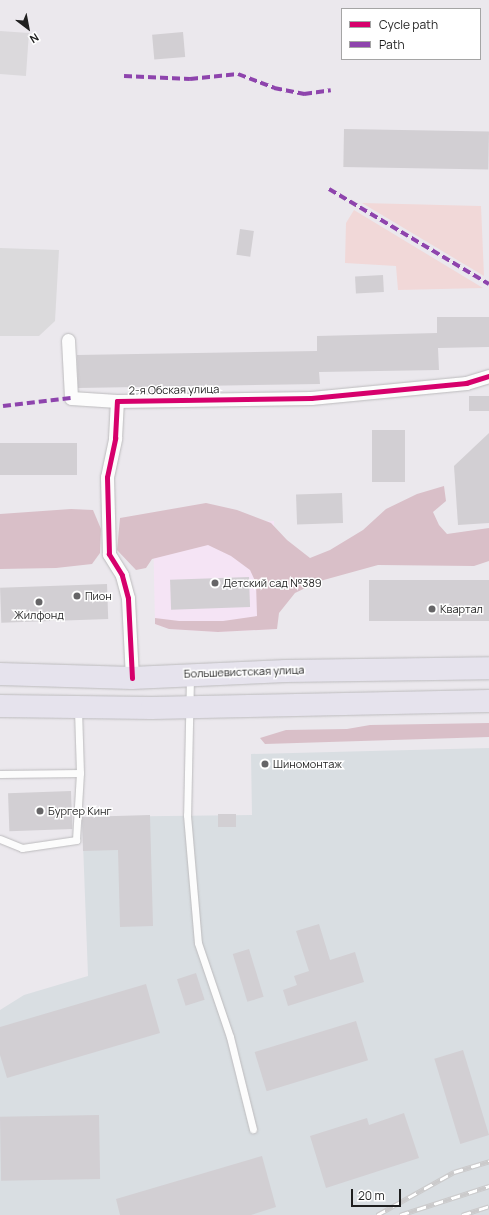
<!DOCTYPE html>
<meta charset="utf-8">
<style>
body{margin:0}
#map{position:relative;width:489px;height:1215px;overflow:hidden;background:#ebe8ed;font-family:Manrope,sans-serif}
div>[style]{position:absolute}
.residential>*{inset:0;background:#dbd9dc;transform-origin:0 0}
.industrial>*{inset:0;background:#d9dee2}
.education>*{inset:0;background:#f5e4f5}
.forest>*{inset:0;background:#d9bfc8}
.park>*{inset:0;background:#f1d8d8}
.parking>*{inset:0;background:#dbdadc}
.building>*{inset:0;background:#d2cfd3;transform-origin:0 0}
.roads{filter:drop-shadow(0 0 1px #bcbbbd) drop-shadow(0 0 1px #bcbbbd)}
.service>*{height:7px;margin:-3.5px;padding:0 3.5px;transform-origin:3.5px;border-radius:3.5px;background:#fcfcfc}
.minor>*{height:13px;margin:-6.5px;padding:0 6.5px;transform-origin:6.5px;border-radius:6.5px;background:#fcfcfc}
.trunk>*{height:22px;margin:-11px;padding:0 11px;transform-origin:11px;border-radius:11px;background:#e6e3ed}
.rail>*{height:4.5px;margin-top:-2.25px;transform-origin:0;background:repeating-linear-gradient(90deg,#fff 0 9px,#cbcacb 0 18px);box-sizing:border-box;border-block:1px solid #cbcacb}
.quiet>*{height:4px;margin-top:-2px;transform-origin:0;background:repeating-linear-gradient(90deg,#8e44ad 0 8px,transparent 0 12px)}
.cycleway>*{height:5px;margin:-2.5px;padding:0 2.5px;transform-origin:2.5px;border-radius:2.5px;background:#d6006c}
.dots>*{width:11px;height:11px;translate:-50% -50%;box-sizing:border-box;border:2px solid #fff;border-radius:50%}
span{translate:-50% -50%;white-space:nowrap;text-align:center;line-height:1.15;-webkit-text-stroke:3px #fff;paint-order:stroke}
.street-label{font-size:11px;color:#1f1f1f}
.poi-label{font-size:11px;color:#1f1f1f}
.left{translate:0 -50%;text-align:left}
.legend{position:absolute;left:341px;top:8px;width:140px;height:52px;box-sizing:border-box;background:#fff;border:1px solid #a5a5a5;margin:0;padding:5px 7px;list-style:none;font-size:12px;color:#1f1f1f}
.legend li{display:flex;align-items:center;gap:8px;height:20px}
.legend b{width:20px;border:1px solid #a5a5a5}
.north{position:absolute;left:8px;top:8px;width:40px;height:40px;-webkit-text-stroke:3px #fff;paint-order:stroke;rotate:148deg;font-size:11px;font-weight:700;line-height:16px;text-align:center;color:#1f1f1f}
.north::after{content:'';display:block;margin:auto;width:14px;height:18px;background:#1f1f1f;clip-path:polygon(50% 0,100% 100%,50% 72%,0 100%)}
.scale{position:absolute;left:351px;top:1189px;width:50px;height:18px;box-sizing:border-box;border:2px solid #1f1f1f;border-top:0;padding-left:5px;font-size:12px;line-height:14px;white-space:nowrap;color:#1f1f1f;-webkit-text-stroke:3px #fff;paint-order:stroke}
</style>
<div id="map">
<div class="residential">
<div style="left:0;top:31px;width:29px;height:43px;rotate:4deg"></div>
</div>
<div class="industrial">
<div style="clip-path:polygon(489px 748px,489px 1215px,0 1215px,0 1010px,24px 995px,88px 976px,82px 817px,252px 815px,251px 754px)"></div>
</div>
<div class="education">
<div style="clip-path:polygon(274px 521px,277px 629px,218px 632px,169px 629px,155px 624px,153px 529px)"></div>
</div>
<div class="forest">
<div style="clip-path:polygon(444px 486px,446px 501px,433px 512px,439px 525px,447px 534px,489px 528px,489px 561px,474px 566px,378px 565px,320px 581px,295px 593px,279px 613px,277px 629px,218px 632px,169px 629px,155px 624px,155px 618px,179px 621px,223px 621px,257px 616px,256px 583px,250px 570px,231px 556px,208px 545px,152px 559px,146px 568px,136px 570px,117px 550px,120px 518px,206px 503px,237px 510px,271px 523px,287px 540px,310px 558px,330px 550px,363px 530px,386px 509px,417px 494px)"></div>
<div style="clip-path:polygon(71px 509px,93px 510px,101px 529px,100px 553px,92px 564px,56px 568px,0 569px,0 514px)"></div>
<div style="clip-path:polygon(489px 723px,489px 737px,265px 744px,260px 738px,286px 730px,347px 729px,370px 725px)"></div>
</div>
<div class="park">
<div style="clip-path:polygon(362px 203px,481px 206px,484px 276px)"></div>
<div style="clip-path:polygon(354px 210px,483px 288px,398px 290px,396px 266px,345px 263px,346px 223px)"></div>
</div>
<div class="parking">
<div style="clip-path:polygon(0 248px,59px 250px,55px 321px,39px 336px,0 336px)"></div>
</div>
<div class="building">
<div style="left:183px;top:32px;width:25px;height:31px;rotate:85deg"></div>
<div style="left:344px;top:129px;width:145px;height:38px;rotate:1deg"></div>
<div style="left:240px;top:229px;width:14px;height:26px;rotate:8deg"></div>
<div style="left:383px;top:275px;width:17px;height:28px;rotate:87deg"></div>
<div style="clip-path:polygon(437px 317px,489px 317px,489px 347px,438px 348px,439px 370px,319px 372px,320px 384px,78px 388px,77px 355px,317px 351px,317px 336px,437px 333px)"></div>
<div style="left:469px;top:396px;width:20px;height:15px"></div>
<div style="left:372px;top:430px;width:33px;height:52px"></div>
<div style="clip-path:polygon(489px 433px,489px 523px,458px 525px,454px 466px)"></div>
<div style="left:0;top:443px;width:77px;height:32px"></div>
<div style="left:342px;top:493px;width:30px;height:46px;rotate:88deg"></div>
<div style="left:249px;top:577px;width:30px;height:79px;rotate:88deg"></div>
<div style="left:489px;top:580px;width:41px;height:120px;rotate:90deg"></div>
<div style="left:107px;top:584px;width:35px;height:107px;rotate:88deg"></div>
<div style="left:71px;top:791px;width:38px;height:63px;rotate:88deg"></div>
<div style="left:218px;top:814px;width:18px;height:13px"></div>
<div style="clip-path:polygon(150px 815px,153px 926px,120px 927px,118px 850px,83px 851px,82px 817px)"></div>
<div style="clip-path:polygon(319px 924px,330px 960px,355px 952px,364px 982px,288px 1006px,283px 990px,297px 985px,294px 976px,309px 971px,296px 931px)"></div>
<div style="left:249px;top:949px;width:50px;height:17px;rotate:73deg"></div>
<div style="left:196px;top:973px;width:28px;height:20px;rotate:72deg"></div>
<div style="clip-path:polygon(146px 984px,160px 1033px,7px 1078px,0 1055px,0 1027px)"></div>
<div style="left:356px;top:1021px;width:41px;height:106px;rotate:73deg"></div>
<div style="left:463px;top:1050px;width:89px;height:30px;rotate:73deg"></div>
<div style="clip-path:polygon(404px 1113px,419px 1158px,326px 1188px,310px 1136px,367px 1118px,369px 1125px)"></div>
<div style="left:99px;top:1115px;width:64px;height:99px;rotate:89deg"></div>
<div style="clip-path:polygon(262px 1156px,276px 1207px,251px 1215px,120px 1215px,116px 1199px)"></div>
</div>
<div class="roads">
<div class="service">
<div style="left:190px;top:677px;width:138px;rotate:91.2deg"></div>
<div style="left:187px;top:815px;width:128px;rotate:85.1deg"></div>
<div style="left:198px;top:943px;width:99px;rotate:71.2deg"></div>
<div style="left:230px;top:1037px;width:95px;rotate:76deg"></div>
<div style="left:0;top:774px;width:80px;rotate:-0.7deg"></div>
<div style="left:0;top:839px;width:24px;rotate:22deg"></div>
<div style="left:22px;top:848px;width:55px;rotate:-8.4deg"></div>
<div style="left:76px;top:840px;width:67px;rotate:-86.6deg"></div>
<div style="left:80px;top:773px;width:65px;rotate:-91.8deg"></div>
</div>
<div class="minor">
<div style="left:68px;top:340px;width:58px;rotate:87deg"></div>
<div style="left:71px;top:398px;width:46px;rotate:3.7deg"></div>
<div style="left:132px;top:678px;width:80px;rotate:-92.9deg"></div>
<div style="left:128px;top:598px;width:24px;rotate:-105deg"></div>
<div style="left:122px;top:575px;width:25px;rotate:-122deg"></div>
<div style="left:109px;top:554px;width:77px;rotate:-91.5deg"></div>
<div style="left:107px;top:477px;width:40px;rotate:-78deg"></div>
<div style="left:115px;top:438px;width:37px;rotate:-87deg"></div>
<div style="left:117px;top:401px;width:194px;rotate:-0.9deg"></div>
<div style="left:311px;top:398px;width:156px;rotate:-5.5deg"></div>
<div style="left:466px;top:383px;width:24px;rotate:-17deg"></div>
</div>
<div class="trunk">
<div style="left:0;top:674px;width:132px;rotate:1.7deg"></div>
<div style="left:132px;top:678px;width:154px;rotate:-2.6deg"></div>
<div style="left:286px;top:671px;width:203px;rotate:-0.8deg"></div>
<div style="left:0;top:706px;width:152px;rotate:0.8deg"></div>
<div style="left:152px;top:708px;width:337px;rotate:-1.2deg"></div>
</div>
</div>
<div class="rail">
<div style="left:377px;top:1215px;width:88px;rotate:-29.2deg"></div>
<div style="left:454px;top:1172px;width:37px;rotate:-17deg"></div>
<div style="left:400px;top:1215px;width:94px;rotate:-18deg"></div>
<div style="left:462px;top:1215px;width:28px;rotate:-18deg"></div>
</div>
<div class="quiet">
<div style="left:124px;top:76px;width:66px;rotate:2.6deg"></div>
<div style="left:190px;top:79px;width:48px;rotate:-5.9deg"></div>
<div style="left:238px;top:74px;width:39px;rotate:21deg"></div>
<div style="left:274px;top:88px;width:31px;rotate:11deg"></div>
<div style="left:304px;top:94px;width:27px;rotate:-8deg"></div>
<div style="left:329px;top:189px;width:186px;rotate:30.7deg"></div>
<div style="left:3px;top:406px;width:68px;rotate:-6.7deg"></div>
</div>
<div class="cycleway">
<div style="left:132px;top:678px;width:80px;rotate:-92.9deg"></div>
<div style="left:128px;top:598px;width:24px;rotate:-105deg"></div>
<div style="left:122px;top:575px;width:25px;rotate:-122deg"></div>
<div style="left:109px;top:554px;width:77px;rotate:-91.5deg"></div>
<div style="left:107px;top:477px;width:40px;rotate:-78deg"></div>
<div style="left:115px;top:438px;width:37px;rotate:-87deg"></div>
<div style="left:117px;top:401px;width:194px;rotate:-0.9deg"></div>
<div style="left:311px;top:398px;width:156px;rotate:-5.5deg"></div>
<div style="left:466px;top:383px;width:24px;rotate:-17deg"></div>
</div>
<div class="dots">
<div style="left:215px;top:583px;background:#666567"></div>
<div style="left:77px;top:596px;background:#666567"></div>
<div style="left:39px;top:602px;background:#666567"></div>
<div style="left:432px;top:609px;background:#666567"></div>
<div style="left:265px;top:764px;background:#666567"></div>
<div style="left:40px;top:811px;background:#666567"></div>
</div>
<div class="street-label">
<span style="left:174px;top:390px;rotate:-1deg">2-я Обская улица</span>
<span style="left:244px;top:672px;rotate:-2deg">Большевистская улица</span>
</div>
<div class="poi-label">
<span class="left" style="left:223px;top:583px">Детский сад №389</span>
<span class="left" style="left:85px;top:596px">Пион</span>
<span class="left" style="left:440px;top:609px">Квартал</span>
<span style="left:39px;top:615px">Жилфонд</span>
<span class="left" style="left:273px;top:764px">Шиномонтаж</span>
<span class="left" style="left:48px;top:811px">Бургер Кинг</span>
</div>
<ul class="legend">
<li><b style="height:5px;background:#d6006c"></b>Cycle path</li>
<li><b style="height:5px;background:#8e44ad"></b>Path</li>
</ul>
<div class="north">N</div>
<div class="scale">20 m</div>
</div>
